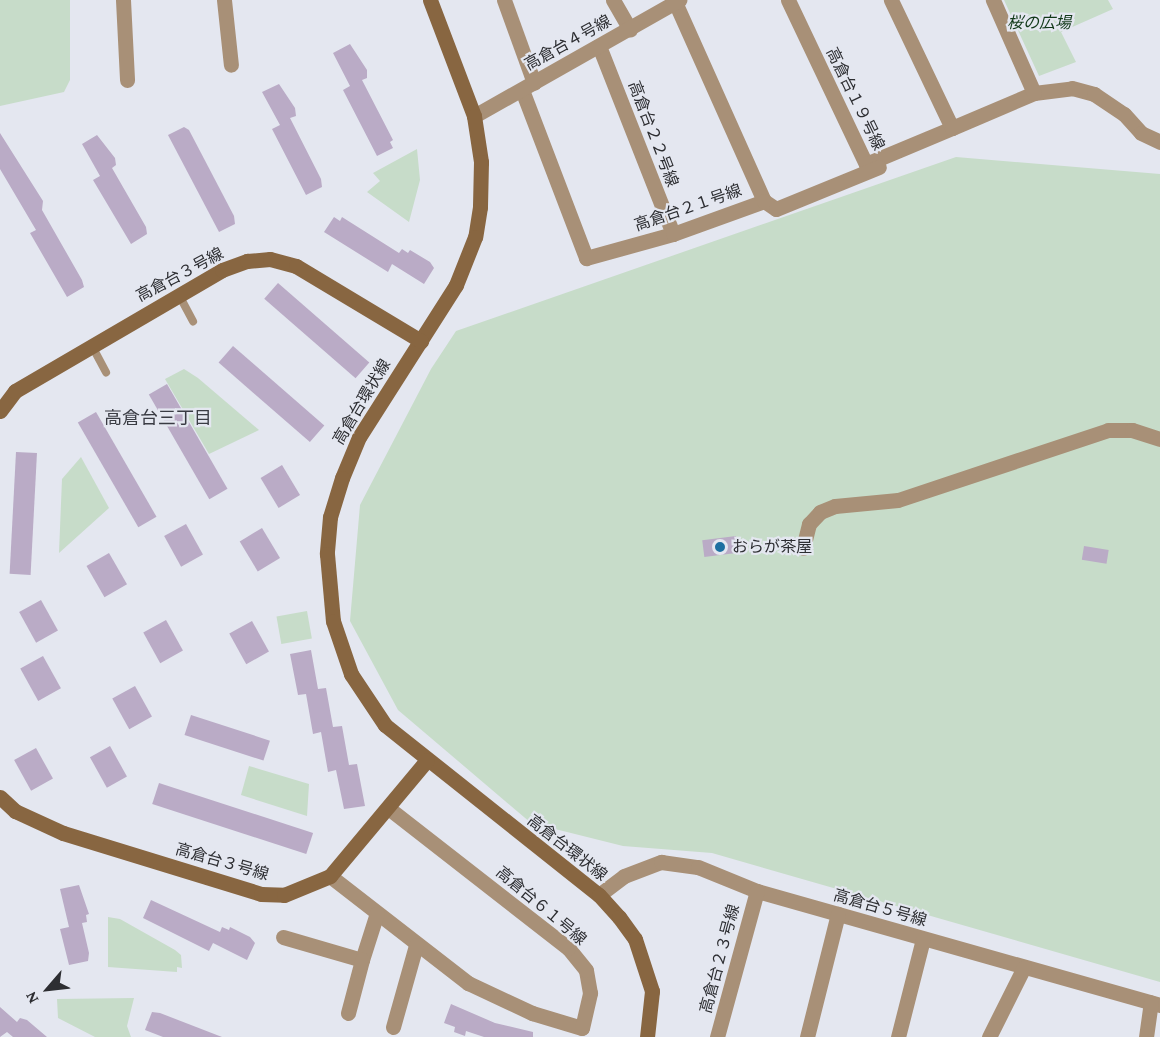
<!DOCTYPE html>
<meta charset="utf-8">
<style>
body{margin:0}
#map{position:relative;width:1160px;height:1037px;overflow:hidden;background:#e4e7f0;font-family:"Crimson Pro","Noto Sans JP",serif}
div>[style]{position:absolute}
.green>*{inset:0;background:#c7dcc9;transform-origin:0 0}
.building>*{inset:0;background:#baabc6;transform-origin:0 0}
.lane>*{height:8px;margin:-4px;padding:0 4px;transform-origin:4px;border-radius:4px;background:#a89077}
.street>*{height:15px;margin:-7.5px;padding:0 7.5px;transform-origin:7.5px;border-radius:7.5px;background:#a89077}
.secondary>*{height:15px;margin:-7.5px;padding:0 7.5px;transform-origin:7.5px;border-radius:7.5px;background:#886641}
.dots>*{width:16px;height:16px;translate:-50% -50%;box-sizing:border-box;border:3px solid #e4e7f0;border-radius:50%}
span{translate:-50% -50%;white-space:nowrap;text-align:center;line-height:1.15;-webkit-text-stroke:4.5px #e4e7f0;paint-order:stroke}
.park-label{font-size:16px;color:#113919;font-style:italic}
.street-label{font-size:16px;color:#2d2e32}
.poi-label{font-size:16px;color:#2d2e32}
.left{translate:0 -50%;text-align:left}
.neighbourhood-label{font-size:18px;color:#3a3c44}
.north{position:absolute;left:18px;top:959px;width:60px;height:60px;-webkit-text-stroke:4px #e4e7f0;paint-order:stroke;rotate:242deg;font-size:16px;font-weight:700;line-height:24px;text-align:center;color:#2d2e32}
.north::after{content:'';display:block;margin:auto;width:21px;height:27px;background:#2d2e32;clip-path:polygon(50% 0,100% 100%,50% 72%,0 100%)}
</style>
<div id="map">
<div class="green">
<div style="clip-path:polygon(0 0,70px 0,70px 80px,64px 92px,0 106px)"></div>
<div style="clip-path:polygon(1004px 0,1108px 0,1113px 9px,1061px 32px,1076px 62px,1039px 76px)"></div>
<div style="clip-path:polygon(417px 149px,420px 180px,409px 222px,367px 192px,380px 181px,373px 173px)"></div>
<div style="clip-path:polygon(956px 157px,1160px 174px,1160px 982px,712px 853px,623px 846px,531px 823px,398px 710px,350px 621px,360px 505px,431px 369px,456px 331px)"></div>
<div style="clip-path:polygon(184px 369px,198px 378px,259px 430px,209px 454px,165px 379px)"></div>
<div style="clip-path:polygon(81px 457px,109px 508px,59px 553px,62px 479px)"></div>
<div style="left:307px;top:611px;width:28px;height:31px;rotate:80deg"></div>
<div style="clip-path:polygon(249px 766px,309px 784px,307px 816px,241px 795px)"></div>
<div style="clip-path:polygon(108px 917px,120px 919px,175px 950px,181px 955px,182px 968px,177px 967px,177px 972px,108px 967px)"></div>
<div style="clip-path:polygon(134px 998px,127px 1026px,131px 1037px,95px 1037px,58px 1018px,57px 999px)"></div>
</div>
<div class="building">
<div style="clip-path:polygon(350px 44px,367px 70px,367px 78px,362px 80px,393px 140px,390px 142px,393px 148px,377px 156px,343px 90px,350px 86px,333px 53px)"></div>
<div style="clip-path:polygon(279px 84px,295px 108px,296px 116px,290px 118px,321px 179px,322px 187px,306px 195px,272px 129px,280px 125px,262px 92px)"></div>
<div style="clip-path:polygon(184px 127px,189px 130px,234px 216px,235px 224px,219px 232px,168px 135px)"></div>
<div style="clip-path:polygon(0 133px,43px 201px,42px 210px,82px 280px,84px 287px,67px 297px,30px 233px,36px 230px,0 169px)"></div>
<div style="clip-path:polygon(97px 135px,115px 158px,116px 165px,112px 168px,146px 227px,147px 234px,131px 244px,93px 180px,100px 176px,82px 144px)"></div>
<div style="clip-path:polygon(334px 217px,340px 221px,342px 217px,399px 253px,402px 249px,408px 253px,410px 250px,430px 262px,434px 268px,424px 284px,392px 264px,388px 272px,324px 232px)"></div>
<div style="left:278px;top:283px;width:121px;height:21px;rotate:41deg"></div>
<div style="left:233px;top:346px;width:121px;height:22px;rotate:41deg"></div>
<div style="left:167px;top:384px;width:121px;height:21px;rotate:60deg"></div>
<div style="left:96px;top:412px;width:121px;height:21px;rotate:60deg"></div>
<div style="left:16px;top:452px;width:21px;height:122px;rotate:3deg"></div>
<div style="left:282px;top:465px;width:35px;height:25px;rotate:59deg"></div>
<div style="left:186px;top:524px;width:35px;height:25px;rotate:61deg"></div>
<div style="left:262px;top:528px;width:35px;height:26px;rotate:59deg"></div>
<div style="left:736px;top:536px;width:17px;height:34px;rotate:83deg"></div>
<div style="left:1084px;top:546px;width:25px;height:14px;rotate:9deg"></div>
<div style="left:109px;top:553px;width:36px;height:26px;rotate:60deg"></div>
<div style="left:41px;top:600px;width:35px;height:25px;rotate:61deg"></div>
<div style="left:166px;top:620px;width:35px;height:26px;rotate:61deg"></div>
<div style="left:252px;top:621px;width:35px;height:26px;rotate:61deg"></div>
<div style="clip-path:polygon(311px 650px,318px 689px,326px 688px,333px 727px,342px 726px,349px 765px,357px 764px,365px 806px,344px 809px,336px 770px,328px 772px,321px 732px,313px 734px,306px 694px,298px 695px,290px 654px)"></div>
<div style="left:43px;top:656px;width:37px;height:26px;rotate:61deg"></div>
<div style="left:135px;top:686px;width:35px;height:26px;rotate:61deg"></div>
<div style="left:191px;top:715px;width:83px;height:21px;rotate:18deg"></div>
<div style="left:110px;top:746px;width:35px;height:23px;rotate:61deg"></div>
<div style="left:36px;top:748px;width:35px;height:25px;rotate:61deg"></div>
<div style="left:159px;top:783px;width:162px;height:22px;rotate:18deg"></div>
<div style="clip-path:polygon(79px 885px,89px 914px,86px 915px,87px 922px,82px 923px,89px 953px,88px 961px,69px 965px,60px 929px,69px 927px,60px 889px)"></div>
<div style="clip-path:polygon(151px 900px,220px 932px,222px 927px,229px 930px,230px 927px,250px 937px,255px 943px,247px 960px,213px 943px,209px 951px,143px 918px)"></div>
<div style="clip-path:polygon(451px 1004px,495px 1023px,533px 1032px,533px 1037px,484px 1037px,466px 1031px,465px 1036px,454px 1032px,455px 1027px,444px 1023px)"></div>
<div style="clip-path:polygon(0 1007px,17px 1022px,20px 1018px,27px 1020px,47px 1037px,13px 1037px,7px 1032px,0 1037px)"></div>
<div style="clip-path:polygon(152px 1012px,160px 1013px,222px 1037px,163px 1037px,145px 1030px)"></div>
</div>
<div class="lane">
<div style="left:179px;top:295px;width:30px;rotate:62deg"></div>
<div style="left:92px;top:346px;width:30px;rotate:62deg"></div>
</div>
<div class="street">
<div style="left:123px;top:0;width:80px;rotate:87.1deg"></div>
<div style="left:224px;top:0;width:65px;rotate:83.9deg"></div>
<div style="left:504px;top:0;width:88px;rotate:70.1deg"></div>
<div style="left:613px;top:0;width:34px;rotate:60deg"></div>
<div style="left:788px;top:0;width:182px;rotate:64.6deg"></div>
<div style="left:866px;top:164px;width:93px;rotate:-22.7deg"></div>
<div style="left:952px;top:128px;width:142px;rotate:-115.5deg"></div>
<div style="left:599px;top:46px;width:202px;rotate:68.5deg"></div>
<div style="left:522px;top:90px;width:180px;rotate:69.1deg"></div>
<div style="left:586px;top:258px;width:90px;rotate:-15.4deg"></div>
<div style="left:673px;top:234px;width:97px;rotate:-19.9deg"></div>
<div style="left:764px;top:201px;width:218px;rotate:-114.1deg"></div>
<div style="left:1034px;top:93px;width:38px;rotate:-7deg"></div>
<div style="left:1072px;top:88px;width:23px;rotate:15deg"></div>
<div style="left:1094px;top:94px;width:36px;rotate:34deg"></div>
<div style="left:1124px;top:114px;width:25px;rotate:48deg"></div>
<div style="left:1141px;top:133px;width:21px;rotate:25deg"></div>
<div style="left:474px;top:116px;width:236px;rotate:-29.5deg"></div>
<div style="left:952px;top:128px;width:89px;rotate:-23.1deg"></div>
<div style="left:1034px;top:93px;width:102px;rotate:-113.8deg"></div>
<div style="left:764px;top:201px;width:14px;rotate:34deg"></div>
<div style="left:776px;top:209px;width:111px;rotate:-22.2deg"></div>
<div style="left:803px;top:548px;width:25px;rotate:-76deg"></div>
<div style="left:809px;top:524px;width:16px;rotate:-47deg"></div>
<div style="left:820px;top:512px;width:16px;rotate:-22deg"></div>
<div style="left:835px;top:506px;width:63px;rotate:-5.4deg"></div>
<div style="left:898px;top:500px;width:221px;rotate:-18.4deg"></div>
<div style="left:1108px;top:430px;width:24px"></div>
<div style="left:1132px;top:430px;width:29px;rotate:18deg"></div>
<div style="left:330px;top:876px;width:175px;rotate:37.8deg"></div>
<div style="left:468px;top:983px;width:71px;rotate:25.1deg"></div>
<div style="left:532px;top:1013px;width:52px;rotate:16.7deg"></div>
<div style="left:582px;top:1028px;width:36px;rotate:-77deg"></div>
<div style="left:590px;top:993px;width:23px;rotate:-100deg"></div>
<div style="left:586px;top:970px;width:28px;rotate:-129deg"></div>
<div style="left:568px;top:948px;width:228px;rotate:-142.1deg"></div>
<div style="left:599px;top:895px;width:31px;rotate:-37deg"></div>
<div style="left:624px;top:876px;width:40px;rotate:-21deg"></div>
<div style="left:661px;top:862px;width:37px;rotate:8deg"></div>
<div style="left:698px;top:867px;width:64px;rotate:22.1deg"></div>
<div style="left:757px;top:891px;width:419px;rotate:15.8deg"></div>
<div style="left:283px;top:937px;width:82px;rotate:16.2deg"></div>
<div style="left:362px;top:960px;width:49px;rotate:-72.3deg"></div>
<div style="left:348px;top:1013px;width:55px;rotate:-75.2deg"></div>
<div style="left:393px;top:1027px;width:85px;rotate:-74.3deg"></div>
<div style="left:717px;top:1037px;width:151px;rotate:-74.7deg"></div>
<div style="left:807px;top:1037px;width:127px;rotate:-75.9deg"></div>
<div style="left:898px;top:1037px;width:101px;rotate:-75.7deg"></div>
<div style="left:989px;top:1037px;width:78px;rotate:-63.4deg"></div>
<div style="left:1146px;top:1037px;width:35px;rotate:-82deg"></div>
</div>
<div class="secondary">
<div style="left:430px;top:0;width:124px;rotate:69.2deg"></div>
<div style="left:474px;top:116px;width:47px;rotate:81.3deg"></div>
<div style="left:481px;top:162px;width:45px;rotate:91.3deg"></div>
<div style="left:480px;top:207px;width:30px;rotate:99deg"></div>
<div style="left:475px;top:237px;width:52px;rotate:111.6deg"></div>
<div style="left:456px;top:285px;width:180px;rotate:122.5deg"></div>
<div style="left:359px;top:437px;width:44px;rotate:112.5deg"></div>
<div style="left:342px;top:478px;width:41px;rotate:107.1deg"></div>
<div style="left:330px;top:517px;width:37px;rotate:95deg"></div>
<div style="left:327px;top:554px;width:67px;rotate:84.9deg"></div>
<div style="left:333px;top:621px;width:56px;rotate:71.2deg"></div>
<div style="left:351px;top:674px;width:61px;rotate:56.3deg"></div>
<div style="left:385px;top:725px;width:273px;rotate:38.5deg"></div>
<div style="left:599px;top:895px;width:30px;rotate:48deg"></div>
<div style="left:619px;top:917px;width:27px;rotate:54deg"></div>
<div style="left:635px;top:939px;width:55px;rotate:71.9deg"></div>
<div style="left:652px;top:991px;width:46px;rotate:96.2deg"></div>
<div style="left:0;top:411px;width:25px;rotate:-53deg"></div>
<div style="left:15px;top:391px;width:240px;rotate:-30.3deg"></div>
<div style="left:222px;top:270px;width:27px;rotate:-20deg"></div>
<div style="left:247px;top:261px;width:23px;rotate:-5deg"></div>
<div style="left:270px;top:259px;width:27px;rotate:15deg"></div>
<div style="left:296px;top:266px;width:146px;rotate:31deg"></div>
<div style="left:0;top:797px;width:21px;rotate:43deg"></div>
<div style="left:15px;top:811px;width:53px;rotate:24.6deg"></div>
<div style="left:63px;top:833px;width:207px;rotate:17.1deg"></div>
<div style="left:261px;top:894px;width:23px;rotate:2deg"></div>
<div style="left:284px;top:895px;width:50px;rotate:-22.4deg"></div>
<div style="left:330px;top:876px;width:151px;rotate:-50.1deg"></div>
</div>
<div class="dots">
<div style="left:720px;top:547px;background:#1d6fa0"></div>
</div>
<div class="park-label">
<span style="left:1039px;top:23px">桜の広場</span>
</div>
<div class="street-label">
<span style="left:568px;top:43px;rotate:-29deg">高倉台４号線</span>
<span style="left:855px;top:99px;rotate:64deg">高倉台１９号線</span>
<span style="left:653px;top:134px;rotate:69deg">高倉台２２号線</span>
<span style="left:688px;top:208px;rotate:-19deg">高倉台２１号線</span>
<span style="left:180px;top:275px;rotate:-28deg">高倉台３号線</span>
<span style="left:362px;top:402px;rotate:-59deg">高倉台環状線</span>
<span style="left:567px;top:848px;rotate:38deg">高倉台環状線</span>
<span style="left:222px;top:862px;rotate:16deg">高倉台３号線</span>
<span style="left:541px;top:906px;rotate:40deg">高倉台６１号線</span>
<span style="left:880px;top:908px;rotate:16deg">高倉台５号線</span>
<span style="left:720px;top:959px;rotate:-75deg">高倉台２３号線</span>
</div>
<div class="poi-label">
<span class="left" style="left:732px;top:547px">おらが茶屋</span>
</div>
<div class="neighbourhood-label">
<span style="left:158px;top:418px">高倉台三丁目</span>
</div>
<div class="north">N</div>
</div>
